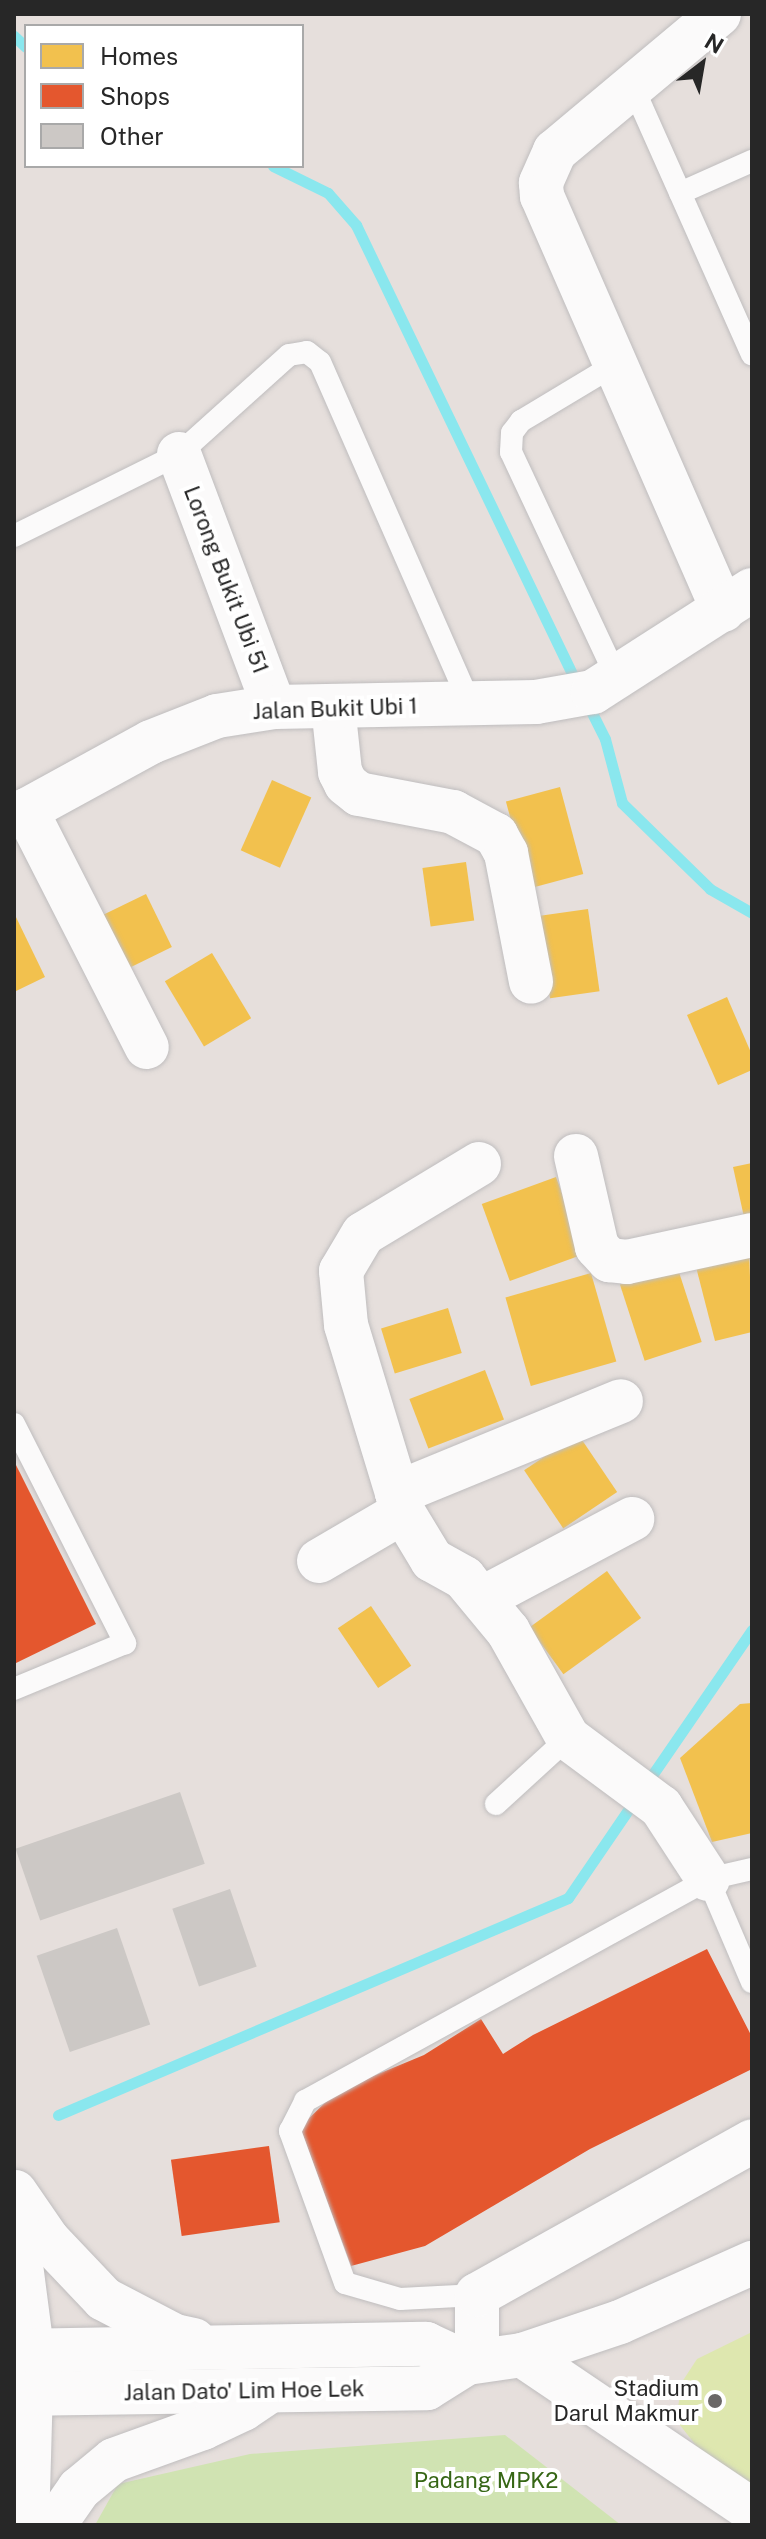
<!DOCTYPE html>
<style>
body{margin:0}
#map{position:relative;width:766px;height:2539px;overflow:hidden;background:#e6dfdc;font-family:"Public Sans",sans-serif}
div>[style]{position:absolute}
.green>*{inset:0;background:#d0e3b2}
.pitch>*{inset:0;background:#dee7af}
.homes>*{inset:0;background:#f2c14e;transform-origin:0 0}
.shops>*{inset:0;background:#e4572e;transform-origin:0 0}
.stream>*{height:11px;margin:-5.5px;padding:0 5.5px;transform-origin:5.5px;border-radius:5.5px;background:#8ae7ee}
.building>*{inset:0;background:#ccc8c5;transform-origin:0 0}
.roads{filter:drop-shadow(0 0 2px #bfbdbe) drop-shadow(0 0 2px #bfbdbe)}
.lane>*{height:22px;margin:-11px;padding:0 11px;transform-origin:11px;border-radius:11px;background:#fbfafa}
.street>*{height:44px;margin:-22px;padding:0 22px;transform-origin:22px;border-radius:22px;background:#fbfafa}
.secondary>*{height:44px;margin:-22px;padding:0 22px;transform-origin:22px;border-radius:22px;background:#fbfafa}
.dots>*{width:22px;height:22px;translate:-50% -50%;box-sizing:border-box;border:4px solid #fff;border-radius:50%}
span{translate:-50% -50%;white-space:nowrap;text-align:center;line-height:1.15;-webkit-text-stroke:8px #fff;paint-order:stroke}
.street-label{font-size:22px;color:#272727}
.poi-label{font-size:22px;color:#272727}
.right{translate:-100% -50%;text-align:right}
.park-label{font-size:22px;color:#366615}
.frame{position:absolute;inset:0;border:16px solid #272727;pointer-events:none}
.legend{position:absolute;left:24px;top:24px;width:280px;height:144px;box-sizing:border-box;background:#fff;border:2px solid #a9a9a9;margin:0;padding:10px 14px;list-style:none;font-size:24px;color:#272727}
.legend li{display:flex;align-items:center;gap:16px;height:40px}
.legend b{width:40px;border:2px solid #a9a9a9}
.north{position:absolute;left:662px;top:24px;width:80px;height:80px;-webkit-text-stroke:6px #fff;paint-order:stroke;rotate:31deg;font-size:22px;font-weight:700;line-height:32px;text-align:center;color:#272727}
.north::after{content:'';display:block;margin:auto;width:28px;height:36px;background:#272727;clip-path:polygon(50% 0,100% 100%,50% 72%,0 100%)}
</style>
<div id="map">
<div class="green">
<div style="clip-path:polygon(505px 2435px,621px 2525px,95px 2525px,118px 2484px,250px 2454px)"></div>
</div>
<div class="pitch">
<div style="clip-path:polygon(752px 2332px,752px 2484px,705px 2457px,676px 2420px,682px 2382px,697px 2359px)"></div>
</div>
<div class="homes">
<div style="left:272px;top:780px;width:43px;height:77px;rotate:24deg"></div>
<div style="left:560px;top:787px;width:90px;height:56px;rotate:75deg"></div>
<div style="left:466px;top:862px;width:59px;height:44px;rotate:82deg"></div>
<div style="left:146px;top:894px;width:59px;height:55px;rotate:64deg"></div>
<div style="left:588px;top:909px;width:83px;height:50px;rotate:82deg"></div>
<div style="clip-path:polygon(14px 913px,45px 977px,14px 992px)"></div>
<div style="left:212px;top:953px;width:76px;height:55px;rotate:59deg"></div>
<div style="clip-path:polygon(727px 997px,752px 1055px,752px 1070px,718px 1085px,687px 1015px)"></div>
<div style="clip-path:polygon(752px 1163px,752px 1216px,744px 1217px,733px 1167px)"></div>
<div style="left:556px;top:1177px;width:82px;height:79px;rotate:70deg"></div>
<div style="clip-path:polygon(749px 1250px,752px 1332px,715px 1341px,695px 1263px)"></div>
<div style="left:677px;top:1266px;width:80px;height:60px;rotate:72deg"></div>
<div style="left:591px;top:1273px;width:92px;height:89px;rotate:74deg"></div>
<div style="left:448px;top:1308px;width:47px;height:70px;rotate:73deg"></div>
<div style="left:485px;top:1370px;width:53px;height:81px;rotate:69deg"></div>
<div style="left:578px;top:1434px;width:70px;height:65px;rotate:56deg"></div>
<div style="left:607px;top:1571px;width:58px;height:96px;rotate:54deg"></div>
<div style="left:371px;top:1606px;width:72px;height:40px;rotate:56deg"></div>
<div style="clip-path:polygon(752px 1703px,752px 1833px,712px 1842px,680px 1758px,740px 1704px)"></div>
</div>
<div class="shops">
<div style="clip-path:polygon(14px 1461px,96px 1624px,14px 1664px)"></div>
<div style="clip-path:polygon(707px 1949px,752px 2037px,752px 2069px,590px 2149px,425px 2246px,351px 2266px,300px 2127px,337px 2091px,424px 2055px,481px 2019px,503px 2054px,533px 2035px)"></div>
<div style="left:269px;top:2146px;width:77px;height:99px;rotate:82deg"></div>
</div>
<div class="stream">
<div style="left:14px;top:36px;width:16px;rotate:43deg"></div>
<div style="left:273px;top:166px;width:61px;rotate:26.1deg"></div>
<div style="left:328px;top:193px;width:43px;rotate:48.8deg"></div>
<div style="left:356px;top:225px;width:512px;rotate:64.29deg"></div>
<div style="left:586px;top:701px;width:42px;rotate:63.4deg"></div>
<div style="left:605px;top:739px;width:66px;rotate:75.1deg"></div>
<div style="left:622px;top:803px;width:123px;rotate:44.3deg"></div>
<div style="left:710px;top:889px;width:48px;rotate:29.7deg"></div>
<div style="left:646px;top:1784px;width:187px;rotate:-55.5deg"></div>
<div style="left:58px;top:2115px;width:554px;rotate:-23.05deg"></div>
<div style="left:568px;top:1898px;width:107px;rotate:-55.7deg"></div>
</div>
<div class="building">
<div style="left:180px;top:1792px;width:76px;height:174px;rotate:71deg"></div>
<div style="left:230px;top:1889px;width:82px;height:61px;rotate:71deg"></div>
<div style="left:117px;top:1928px;width:102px;height:85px;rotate:71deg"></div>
</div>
<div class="roads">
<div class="lane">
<div style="left:632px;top:85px;width:295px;rotate:66deg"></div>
<div style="left:680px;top:193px;width:79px;rotate:-24deg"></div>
<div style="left:616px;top:364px;width:111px;rotate:149deg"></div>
<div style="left:521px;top:421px;width:15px;rotate:127deg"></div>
<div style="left:512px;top:433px;width:19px;rotate:93deg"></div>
<div style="left:511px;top:452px;width:250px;rotate:64.9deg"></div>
<div style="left:14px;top:536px;width:184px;rotate:-26.4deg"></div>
<div style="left:179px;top:454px;width:148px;rotate:-42deg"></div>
<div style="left:289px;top:355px;width:18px;rotate:-9deg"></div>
<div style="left:307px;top:352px;width:16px;rotate:38deg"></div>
<div style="left:320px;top:362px;width:376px;rotate:66.3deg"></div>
<div style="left:14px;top:1424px;width:246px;rotate:63.1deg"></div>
<div style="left:125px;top:1643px;width:120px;rotate:157.5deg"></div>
<div style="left:496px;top:1804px;width:98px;rotate:-42.5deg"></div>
<div style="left:708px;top:1879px;width:112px;rotate:66.9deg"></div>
<div style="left:477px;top:2295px;width:77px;rotate:177deg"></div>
<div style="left:400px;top:2299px;width:57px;rotate:-163.8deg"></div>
<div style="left:345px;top:2283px;width:162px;rotate:-109.9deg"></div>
<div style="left:290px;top:2131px;width:34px;rotate:-63deg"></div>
<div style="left:305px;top:2101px;width:460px;rotate:-28.8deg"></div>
<div style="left:708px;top:1879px;width:45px;rotate:-12.8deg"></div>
</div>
<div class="street">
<div style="left:719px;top:14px;width:214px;rotate:140.1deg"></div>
<div style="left:555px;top:151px;width:35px;rotate:114deg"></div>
<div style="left:541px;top:183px;width:13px;rotate:86deg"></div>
<div style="left:542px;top:196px;width:452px;rotate:66.4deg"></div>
<div style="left:179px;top:454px;width:270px;rotate:69.4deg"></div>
<div style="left:333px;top:706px;width:66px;rotate:83.9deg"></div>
<div style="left:340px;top:772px;width:13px;rotate:63deg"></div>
<div style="left:346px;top:784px;width:16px;rotate:38deg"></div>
<div style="left:359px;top:794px;width:96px;rotate:10.8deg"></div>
<div style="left:453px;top:812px;width:49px;rotate:28.1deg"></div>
<div style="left:496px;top:835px;width:21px;rotate:61deg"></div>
<div style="left:506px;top:853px;width:131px;rotate:79deg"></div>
<div style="left:26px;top:810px;width:266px;rotate:63deg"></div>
<div style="left:14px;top:817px;width:156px;rotate:-28.7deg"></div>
<div style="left:151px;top:742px;width:71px;rotate:-21.5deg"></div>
<div style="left:217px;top:716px;width:58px;rotate:-9deg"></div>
<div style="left:274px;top:707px;width:262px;rotate:-1.1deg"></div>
<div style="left:536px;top:702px;width:58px;rotate:-10deg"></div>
<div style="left:593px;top:692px;width:189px;rotate:-32.7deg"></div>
<div style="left:576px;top:1156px;width:93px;rotate:77deg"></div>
<div style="left:597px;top:1247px;width:18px;rotate:47deg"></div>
<div style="left:609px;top:1260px;width:18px;rotate:6deg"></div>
<div style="left:627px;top:1262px;width:128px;rotate:-12.2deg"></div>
<div style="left:479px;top:1164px;width:135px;rotate:148.9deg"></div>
<div style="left:363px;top:1234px;width:43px;rotate:120.7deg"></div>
<div style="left:341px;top:1271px;width:54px;rotate:84.7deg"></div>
<div style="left:346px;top:1325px;width:176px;rotate:73.1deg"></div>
<div style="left:397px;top:1493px;width:20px;rotate:72deg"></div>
<div style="left:403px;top:1512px;width:56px;rotate:58.9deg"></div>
<div style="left:432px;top:1560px;width:37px;rotate:29deg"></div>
<div style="left:464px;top:1578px;width:69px;rotate:50.3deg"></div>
<div style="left:508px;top:1631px;width:123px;rotate:60.7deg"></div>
<div style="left:568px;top:1738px;width:116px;rotate:36.6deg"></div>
<div style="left:661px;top:1807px;width:86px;rotate:56.9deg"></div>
<div style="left:397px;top:1493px;width:242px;rotate:-22.3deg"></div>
<div style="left:319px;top:1561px;width:97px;rotate:-30.3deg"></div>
<div style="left:483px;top:1598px;width:169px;rotate:-27.9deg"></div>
<div style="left:522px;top:2355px;width:277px;rotate:34deg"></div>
<div style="left:477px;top:2361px;width:66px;rotate:-90deg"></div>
<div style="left:477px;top:2295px;width:315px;rotate:-29.2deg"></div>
</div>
<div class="secondary">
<div style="left:15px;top:2192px;width:58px;rotate:55.5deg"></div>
<div style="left:48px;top:2240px;width:81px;rotate:46.5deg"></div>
<div style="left:104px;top:2299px;width:80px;rotate:27.5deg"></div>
<div style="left:175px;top:2336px;width:19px;rotate:12deg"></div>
<div style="left:14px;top:2211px;width:140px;rotate:82.6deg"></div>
<div style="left:32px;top:2350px;width:139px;rotate:91.6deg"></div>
<div style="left:28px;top:2489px;width:36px;rotate:99deg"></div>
<div style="left:14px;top:2351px;width:412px;rotate:-1deg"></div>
<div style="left:426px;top:2344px;width:45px;rotate:24.9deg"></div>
<div style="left:14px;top:2394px;width:413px;rotate:-0.8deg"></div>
<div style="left:427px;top:2388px;width:47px;rotate:-32deg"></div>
<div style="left:467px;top:2363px;width:56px;rotate:-8.3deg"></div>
<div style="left:522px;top:2355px;width:103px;rotate:-18.6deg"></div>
<div style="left:620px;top:2322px;width:145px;rotate:-24.1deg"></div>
<div style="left:54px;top:2525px;width:44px;rotate:-55.2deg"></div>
<div style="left:79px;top:2489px;width:45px;rotate:-39.6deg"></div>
<div style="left:114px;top:2460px;width:95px;rotate:-19.8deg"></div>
<div style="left:203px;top:2428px;width:44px;rotate:-25.4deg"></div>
<div style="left:243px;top:2409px;width:30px;rotate:-34deg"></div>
</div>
</div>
<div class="dots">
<div style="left:715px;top:2401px;background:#6a6766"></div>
</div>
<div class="street-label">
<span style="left:226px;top:580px;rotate:69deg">Lorong Bukit Ubi 51</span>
<span style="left:335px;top:709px;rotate:-2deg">Jalan Bukit Ubi 1</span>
<span style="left:244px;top:2391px;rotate:-1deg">Jalan Dato' Lim Hoe Lek</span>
</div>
<div class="poi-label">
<span class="right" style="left:699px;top:2401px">Stadium<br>Darul Makmur</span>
</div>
<div class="park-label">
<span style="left:486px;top:2481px">Padang MPK2</span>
</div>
<div class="frame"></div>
<ul class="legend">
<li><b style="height:22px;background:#f2c14e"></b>Homes</li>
<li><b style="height:22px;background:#e4572e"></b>Shops</li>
<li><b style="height:22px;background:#ccc8c5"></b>Other</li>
</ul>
<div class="north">N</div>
</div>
